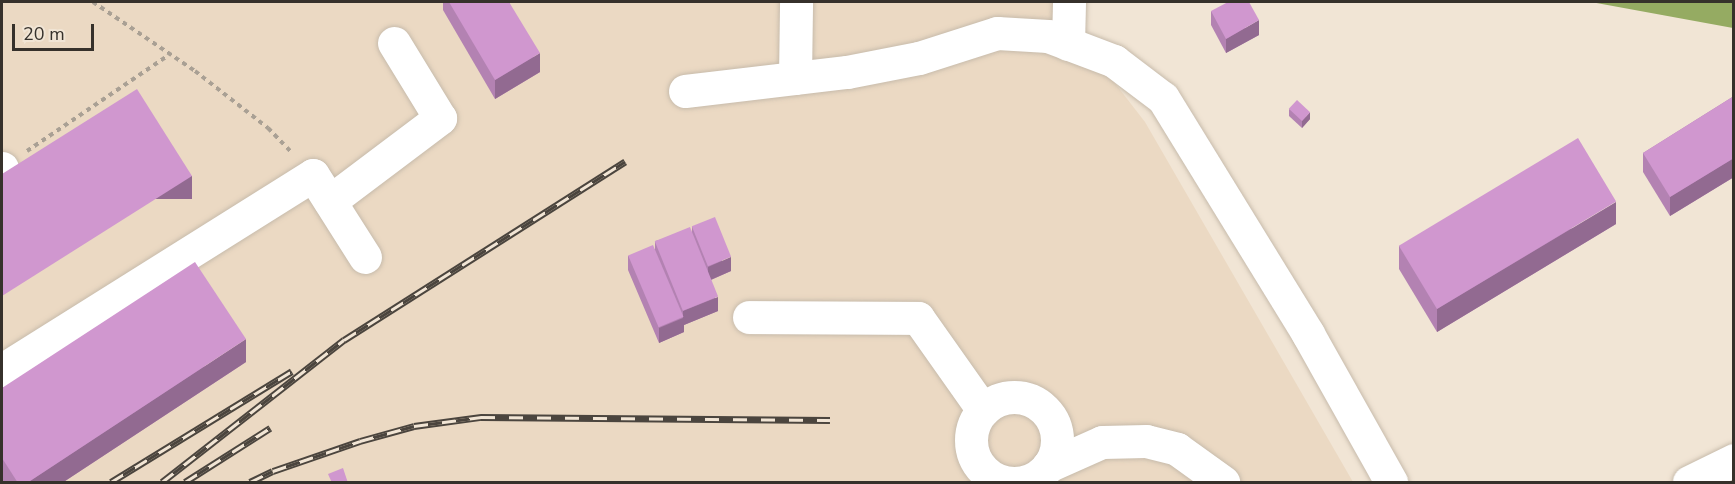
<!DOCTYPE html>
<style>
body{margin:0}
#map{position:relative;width:1735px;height:484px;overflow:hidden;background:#f1e5d5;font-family:"Nunito Sans",sans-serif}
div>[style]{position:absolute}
.built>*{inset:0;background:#ebd9c3}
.forest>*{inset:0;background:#95ab62}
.path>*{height:4px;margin-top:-2px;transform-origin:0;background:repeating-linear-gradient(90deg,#a9a094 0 4.5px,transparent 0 9px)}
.roads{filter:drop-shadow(0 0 2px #c7bbab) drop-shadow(0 0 2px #c7bbab)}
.minor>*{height:33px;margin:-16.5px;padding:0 16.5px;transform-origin:16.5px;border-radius:16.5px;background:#fff}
.minor>.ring{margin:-16.5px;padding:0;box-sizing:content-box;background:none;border:33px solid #fff;border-radius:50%}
.rail>*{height:7px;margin-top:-3.5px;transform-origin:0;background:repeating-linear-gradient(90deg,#f1e5d5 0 14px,#4b453e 0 28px);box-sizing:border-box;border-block:2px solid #4b453e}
.wall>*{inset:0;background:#b382b2}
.shaded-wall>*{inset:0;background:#926a91;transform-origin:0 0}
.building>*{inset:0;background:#d097cf;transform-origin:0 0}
span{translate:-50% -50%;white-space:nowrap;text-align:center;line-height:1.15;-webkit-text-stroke:5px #f1e5d5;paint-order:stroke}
.frame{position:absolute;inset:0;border:3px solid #36312b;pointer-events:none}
.scale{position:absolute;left:12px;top:24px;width:82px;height:27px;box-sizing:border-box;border:3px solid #36312b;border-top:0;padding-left:8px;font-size:18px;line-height:21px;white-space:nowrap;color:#36312b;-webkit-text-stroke:4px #f1e5d5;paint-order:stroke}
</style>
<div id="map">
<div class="built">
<div style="clip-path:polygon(2px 2px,1052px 2px,1145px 122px,1353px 482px,2px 482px)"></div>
</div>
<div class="forest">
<div style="clip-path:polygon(1591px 2px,1733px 2px,1733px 28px)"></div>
</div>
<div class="path">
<div style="left:93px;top:2px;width:123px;rotate:34.1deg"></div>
<div style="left:195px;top:71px;width:93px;rotate:38deg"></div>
<div style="left:268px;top:128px;width:35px;rotate:46deg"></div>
<div style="left:27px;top:151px;width:173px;rotate:-34.1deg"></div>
</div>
<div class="roads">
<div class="minor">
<div style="left:1068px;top:44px;width:42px;rotate:-88.6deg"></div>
<div style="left:795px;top:78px;width:76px;rotate:-89.2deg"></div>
<div style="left:685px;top:91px;width:163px;rotate:-6.7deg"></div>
<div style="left:847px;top:72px;width:73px;rotate:-11deg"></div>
<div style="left:919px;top:58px;width:82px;rotate:-17.8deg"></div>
<div style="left:997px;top:33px;width:51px;rotate:3.4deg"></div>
<div style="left:1048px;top:36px;width:71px;rotate:20.7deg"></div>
<div style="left:1114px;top:61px;width:61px;rotate:37.1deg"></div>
<div style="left:1163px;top:98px;width:277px;rotate:58.4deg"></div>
<div style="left:1308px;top:334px;width:170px;rotate:60.7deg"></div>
<div style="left:2px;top:169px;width:1px;rotate:-90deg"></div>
<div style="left:330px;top:201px;width:138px;rotate:-37deg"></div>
<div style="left:440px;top:118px;width:88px;rotate:-121.5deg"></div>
<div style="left:749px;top:317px;width:169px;rotate:0.3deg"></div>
<div style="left:918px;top:318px;width:113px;rotate:54.8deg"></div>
<div style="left:2px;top:370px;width:367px;rotate:-32.1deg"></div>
<div style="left:313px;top:175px;width:97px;rotate:57.6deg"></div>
<div class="ring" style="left:971px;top:397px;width:53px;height:53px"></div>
<div style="left:1048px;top:466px;width:59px;rotate:-24deg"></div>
<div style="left:1102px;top:442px;width:44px;rotate:-1.3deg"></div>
<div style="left:1146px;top:441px;width:32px;rotate:14deg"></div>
<div style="left:1177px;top:449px;width:57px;rotate:35.7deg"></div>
<div style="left:1689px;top:482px;width:50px;rotate:-26.1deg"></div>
</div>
</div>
<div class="rail">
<div style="left:111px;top:482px;width:212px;rotate:-31.5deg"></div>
<div style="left:162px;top:482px;width:231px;rotate:-38deg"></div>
<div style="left:344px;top:340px;width:333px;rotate:-32.4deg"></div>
<div style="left:185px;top:482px;width:101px;rotate:-32.4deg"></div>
<div style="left:250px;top:482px;width:25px;rotate:-26deg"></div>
<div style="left:273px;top:471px;width:92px;rotate:-19deg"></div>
<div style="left:360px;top:441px;width:56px;rotate:-15.5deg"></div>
<div style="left:414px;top:426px;width:68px;rotate:-7.7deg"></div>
<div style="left:481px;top:417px;width:349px;rotate:0.5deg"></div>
</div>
<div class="wall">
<div style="clip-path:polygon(443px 2px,509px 2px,540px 72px,495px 99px,443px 10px)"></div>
<div style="clip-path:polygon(1211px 11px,1259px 35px,1226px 53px,1211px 25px)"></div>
<div style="clip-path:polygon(1734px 96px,1734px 177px,1670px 216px,1643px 172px,1643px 153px)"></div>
<div style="clip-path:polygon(1289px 109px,1310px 119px,1302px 128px,1289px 116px)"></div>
<div style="clip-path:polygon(1616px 224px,1437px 332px,1399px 269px,1399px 246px)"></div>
<div style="clip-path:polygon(692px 226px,731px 271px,711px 280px,718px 311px,684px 325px,684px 332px,659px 343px,628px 270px,628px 256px,655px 249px,655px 241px,692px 232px)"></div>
<div style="clip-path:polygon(246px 362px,62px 483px,3px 483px,2px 481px,2px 388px)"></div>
</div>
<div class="shaded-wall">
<div style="clip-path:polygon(1259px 20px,1259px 35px,1226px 53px,1226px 39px)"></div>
<div style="clip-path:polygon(540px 53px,540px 72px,495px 99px,495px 80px)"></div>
<div style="clip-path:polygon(1310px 112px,1310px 119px,1302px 128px,1302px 121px)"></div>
<div style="clip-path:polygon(1734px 158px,1734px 177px,1670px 216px,1670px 197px)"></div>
<div style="left:192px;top:176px;width:23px;height:225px;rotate:90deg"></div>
<div style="clip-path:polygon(1616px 202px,1616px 224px,1437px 332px,1437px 309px)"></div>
<div style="clip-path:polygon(731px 257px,731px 271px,708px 281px,708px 267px)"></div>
<div style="clip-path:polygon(718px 297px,718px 311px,684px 325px,684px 332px,659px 343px,659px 328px,683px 318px,683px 311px)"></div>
<div style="clip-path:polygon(246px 339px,246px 362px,62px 483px,27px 483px)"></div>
</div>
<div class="building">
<div style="clip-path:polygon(449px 2px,509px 2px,540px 53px,495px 80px)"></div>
<div style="clip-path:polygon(1228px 2px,1249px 2px,1259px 20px,1226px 39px,1211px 11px)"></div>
<div style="clip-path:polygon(137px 89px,192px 176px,2px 296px,2px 174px)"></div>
<div style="clip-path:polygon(1734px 96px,1734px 158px,1670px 197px,1643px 153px)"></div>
<div style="left:1297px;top:100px;width:18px;height:12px;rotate:43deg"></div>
<div style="left:1578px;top:138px;width:74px;height:209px;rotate:59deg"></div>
<div style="left:715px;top:217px;width:43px;height:25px;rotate:68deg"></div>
<div style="left:690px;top:227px;width:75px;height:38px;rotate:68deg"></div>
<div style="left:653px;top:245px;width:78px;height:27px;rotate:67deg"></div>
<div style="clip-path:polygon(195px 262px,246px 339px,27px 483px,18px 483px,2px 458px,2px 388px)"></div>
<div style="clip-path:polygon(343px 468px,348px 483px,332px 483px,328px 474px)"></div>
</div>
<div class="frame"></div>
<div class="scale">20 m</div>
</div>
